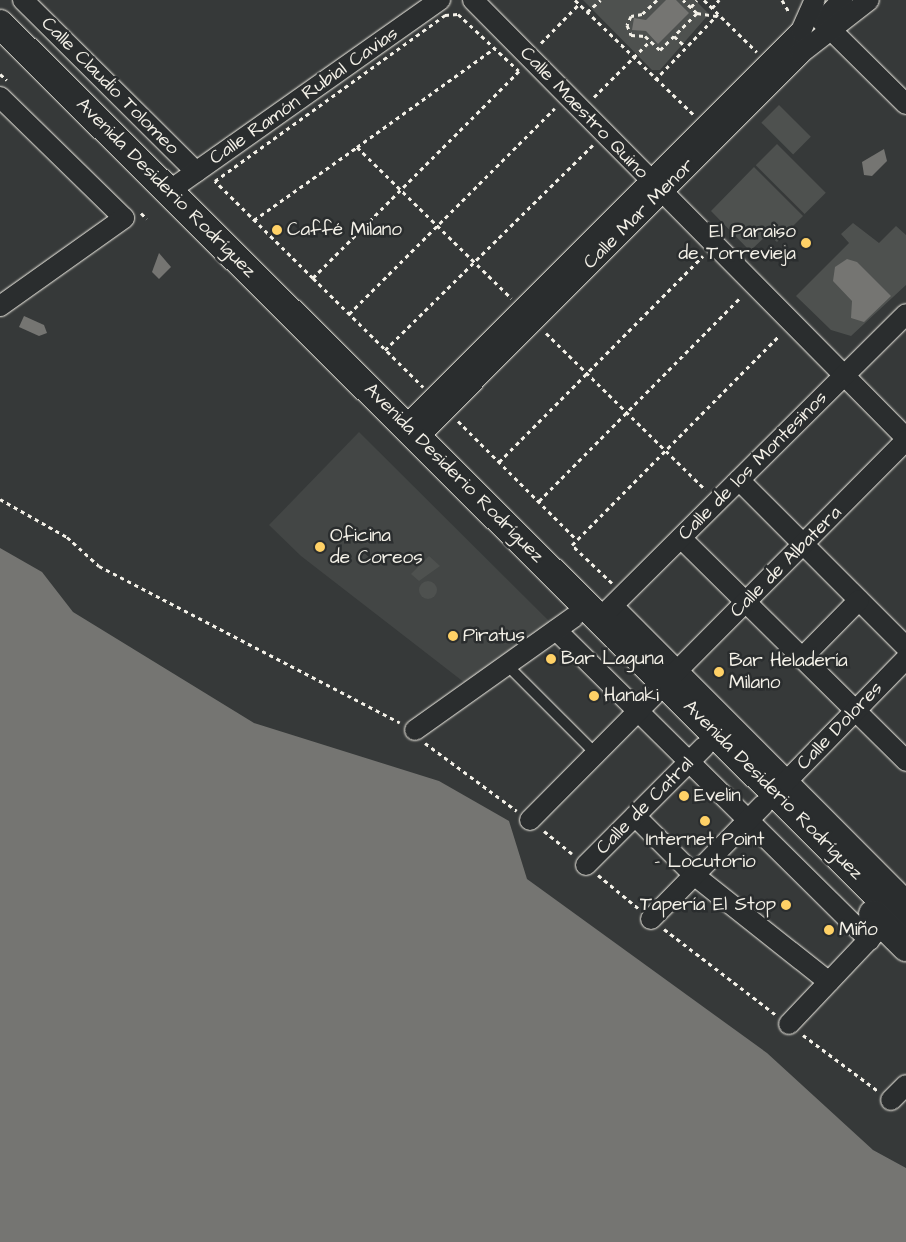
<!DOCTYPE html>
<meta charset="utf-8">
<style>
body{margin:0}
#map{position:relative;width:906px;height:1242px;overflow:hidden;background:#363939;font-family:"Architects Daughter",sans-serif}
div>[style]{position:absolute}
.built>*{inset:0;background:#434645}
.green>*{inset:0;background:#4e514f;transform-origin:0 0}
.round{border-radius:50%}
.water>*{inset:0;background:#757572}
.path>*{height:3px;margin-top:-1.5px;transform-origin:0;background:repeating-linear-gradient(90deg,#f4f1e8 0 4px,transparent 0 8px)}
.roads{filter:drop-shadow(0 0 1px #f4f1e8) drop-shadow(0 0 1px #f4f1e8)}
.lane>*{height:10px;margin:-5px;padding:0 5px;transform-origin:5px;border-radius:5px;background:#2a2d2e}
.street>*{height:20px;margin:-10px;padding:0 10px;transform-origin:10px;border-radius:10px;background:#2a2d2e}
.secondary>*{height:28px;margin:-14px;padding:0 14px;transform-origin:14px;border-radius:14px;background:#2a2d2e}
.dots>*{width:14px;height:14px;translate:-50% -50%;box-sizing:border-box;border:2px solid #2a2d2e;border-radius:50%}
span{translate:-50% -50%;white-space:nowrap;text-align:center;line-height:1.15;-webkit-text-stroke:5px #2a2d2e;paint-order:stroke}
.street-label{font-size:19px;color:#f4f1e8}
.poi-label{font-size:19px;color:#f4f1e8}
.left{translate:0 -50%;text-align:left}
.right{translate:-100% -50%;text-align:right}
</style>
<div id="map">
<div class="built">
<div style="clip-path:polygon(359px 432px,550px 622px,465px 683px,301px 556px,269px 525px)"></div>
</div>
<div class="green">
<div style="clip-path:polygon(583px 0,695px 0,709px 14px,660px 70px,652px 70px)"></div>
<div style="left:779px;top:105px;width:45px;height:25px;rotate:45deg"></div>
<div style="left:777px;top:144px;width:69px;height:30px;rotate:45deg"></div>
<div style="clip-path:polygon(754px 167px,803px 216px,777px 242px,768px 234px,750px 251px,711px 211px)"></div>
<div style="clip-path:polygon(853px 223px,879px 243px,896px 226px,906px 235px,906px 285px,851px 336px,831px 330px,796px 296px,849px 243px,841px 234px)"></div>
<div style="clip-path:polygon(429px 556px,440px 566px,419px 581px,411px 574px)"></div>
<div class="round" style="left:419px;top:581px;width:18px;height:18px"></div>
</div>
<div class="water">
<div style="clip-path:polygon(666px 0,676px 0,689px 13px,658px 44px,646px 31px,632px 30px,634px 18px,646px 20px)"></div>
<div style="clip-path:polygon(884px 149px,887px 161px,872px 176px,864px 175px,862px 162px)"></div>
<div style="clip-path:polygon(159px 253px,171px 267px,159px 279px,152px 272px)"></div>
<div style="clip-path:polygon(847px 259px,857px 262px,891px 296px,864px 322px,851px 318px,852px 301px,833px 281px,835px 267px)"></div>
<div style="clip-path:polygon(24px 316px,44px 325px,47px 333px,39px 336px,19px 327px)"></div>
<div style="clip-path:polygon(0 548px,42px 572px,73px 612px,254px 723px,439px 781px,509px 821px,527px 879px,767px 1053px,873px 1150px,906px 1168px,906px 1242px,0 1242px)"></div>
</div>
<div class="path">
<div style="left:575px;top:0;width:165px;rotate:44deg"></div>
<div style="left:657px;top:0;width:21px;rotate:137deg"></div>
<div style="left:642px;top:14px;width:11px;rotate:170deg"></div>
<div style="left:631px;top:16px;width:10px;rotate:114deg"></div>
<div style="left:627px;top:25px;width:11px;rotate:68deg"></div>
<div style="left:631px;top:35px;width:14px;rotate:4deg"></div>
<div style="left:645px;top:36px;width:21px;rotate:43deg"></div>
<div style="left:660px;top:50px;width:52px;rotate:-45deg"></div>
<div style="left:697px;top:13px;width:19px;rotate:-137deg"></div>
<div style="left:704px;top:0;width:74px;rotate:44.5deg"></div>
<div style="left:782px;top:0;width:14px;rotate:60deg"></div>
<div style="left:691px;top:7px;width:9px;rotate:-49deg"></div>
<div style="left:712px;top:8px;width:11px;rotate:-49deg"></div>
<div style="left:587px;top:12px;width:18px;rotate:-41deg"></div>
<div style="left:697px;top:13px;width:20px;rotate:9deg"></div>
<div style="left:458px;top:14px;width:83px;rotate:43.1deg"></div>
<div style="left:519px;top:71px;width:292px;rotate:134.9deg"></div>
<div style="left:313px;top:278px;width:138px;rotate:-135.3deg"></div>
<div style="left:215px;top:181px;width:284px;rotate:-35.8deg"></div>
<div style="left:445px;top:15px;width:13px;rotate:-4deg"></div>
<div style="left:674px;top:36px;width:16px;rotate:43deg"></div>
<div style="left:541px;top:43px;width:54px;rotate:-45.7deg"></div>
<div style="left:0;top:74px;width:9px;rotate:41deg"></div>
<div style="left:655px;top:80px;width:91px;rotate:-46.3deg"></div>
<div style="left:594px;top:97px;width:79px;rotate:-45deg"></div>
<div style="left:357px;top:147px;width:170px;rotate:-35.7deg"></div>
<div style="left:141px;top:213px;width:8px;rotate:45deg"></div>
<div style="left:254px;top:220px;width:126px;rotate:-35.3deg"></div>
<div style="left:357px;top:147px;width:216px;rotate:44.4deg"></div>
<div style="left:313px;top:278px;width:155px;rotate:44.7deg"></div>
<div style="left:349px;top:314px;width:291px;rotate:-45deg"></div>
<div style="left:546px;top:333px;width:224px;rotate:44.5deg"></div>
<div style="left:385px;top:350px;width:292px;rotate:-44.6deg"></div>
<div style="left:458px;top:421px;width:168px;rotate:45deg"></div>
<div style="left:499px;top:462px;width:290px;rotate:-45.3deg"></div>
<div style="left:0;top:499px;width:77px;rotate:29.6deg"></div>
<div style="left:67px;top:537px;width:43px;rotate:42.2deg"></div>
<div style="left:99px;top:566px;width:339px;rotate:27.5deg"></div>
<div style="left:539px;top:501px;width:287px;rotate:-45.3deg"></div>
<div style="left:612px;top:583px;width:55px;rotate:-136.5deg"></div>
<div style="left:572px;top:545px;width:296px;rotate:-45.3deg"></div>
<div style="left:425px;top:743px;width:114px;rotate:36.5deg"></div>
<div style="left:544px;top:831px;width:36px;rotate:39deg"></div>
<div style="left:598px;top:875px;width:52px;rotate:39.5deg"></div>
<div style="left:664px;top:929px;width:141px;rotate:37.5deg"></div>
<div style="left:803px;top:1035px;width:94px;rotate:36.7deg"></div>
</div>
<div class="roads">
<div class="lane">
<div style="left:507px;top:665px;width:126px;rotate:45deg"></div>
</div>
<div class="street">
<div style="left:23px;top:0;width:244px;rotate:44.8deg"></div>
<div style="left:473px;top:0;width:616px;rotate:45.33deg"></div>
<div style="left:822px;top:21px;width:118px;rotate:44.7deg"></div>
<div style="left:822px;top:21px;width:29px;rotate:-46deg"></div>
<div style="left:0;top:97px;width:173px;rotate:44.3deg"></div>
<div style="left:124px;top:218px;width:152px;rotate:144.6deg"></div>
<div style="left:169px;top:191px;width:332px;rotate:-35.2deg"></div>
<div style="left:406px;top:426px;width:559px;rotate:-45deg"></div>
<div style="left:801px;top:31px;width:34px;rotate:-66deg"></div>
<div style="left:418px;top:437px;width:542px;rotate:-45.07deg"></div>
<div style="left:801px;top:53px;width:86px;rotate:-37.9deg"></div>
<div style="left:739px;top:480px;width:236px;rotate:45deg"></div>
<div style="left:681px;top:538px;width:317px;rotate:44.7deg"></div>
<div style="left:613px;top:606px;width:415px;rotate:45.1deg"></div>
<div style="left:600px;top:618px;width:431px;rotate:-44.8deg"></div>
<div style="left:556px;top:630px;width:441px;rotate:44.7deg"></div>
<div style="left:802px;top:658px;width:81px;rotate:-45.5deg"></div>
<div style="left:668px;top:680px;width:338px;rotate:-45.2deg"></div>
<div style="left:415px;top:730px;width:195px;rotate:-35.4deg"></div>
<div style="left:778px;top:790px;width:183px;rotate:-45.7deg"></div>
<div style="left:635px;top:816px;width:83px;rotate:45deg"></div>
<div style="left:694px;top:875px;width:172px;rotate:38.4deg"></div>
<div style="left:530px;top:820px;width:175px;rotate:-45.2deg"></div>
<div style="left:586px;top:865px;width:167px;rotate:-45deg"></div>
<div style="left:651px;top:919px;width:160px;rotate:-45.5deg"></div>
<div style="left:789px;top:1024px;width:129px;rotate:-46.6deg"></div>
<div style="left:891px;top:1100px;width:21px;rotate:-45deg"></div>
</div>
<div class="secondary">
<div style="left:0;top:24px;width:1276px;rotate:44.78deg"></div>
<div style="left:873px;top:914px;width:47px;rotate:45deg"></div>
</div>
</div>
<div class="dots">
<div style="left:277px;top:230px;background:#ffd166"></div>
<div style="left:806px;top:243px;background:#ffd166"></div>
<div style="left:320px;top:547px;background:#ffd166"></div>
<div style="left:453px;top:636px;background:#ffd166"></div>
<div style="left:551px;top:659px;background:#ffd166"></div>
<div style="left:719px;top:672px;background:#ffd166"></div>
<div style="left:594px;top:696px;background:#ffd166"></div>
<div style="left:684px;top:796px;background:#ffd166"></div>
<div style="left:705px;top:821px;background:#ffd166"></div>
<div style="left:786px;top:905px;background:#ffd166"></div>
<div style="left:829px;top:930px;background:#ffd166"></div>
</div>
<div class="street-label">
<span style="left:110px;top:86px;rotate:45deg">Calle Claudio Tolomeo</span>
<span style="left:304px;top:96px;rotate:-35deg">Calle Ramón Rubial Cavias</span>
<span style="left:584px;top:113px;rotate:46deg">Calle Maestro Quino</span>
<span style="left:166px;top:188px;rotate:45deg">Avenida Desiderio Rodríguez</span>
<span style="left:639px;top:214px;rotate:-45deg">Calle Mar Menor</span>
<span style="left:753px;top:466px;rotate:-45deg">Calle de los Montesinos</span>
<span style="left:454px;top:473px;rotate:45deg">Avenida Desiderio Rodríguez</span>
<span style="left:786px;top:562px;rotate:-45deg">Calle de Albatera</span>
<span style="left:840px;top:726px;rotate:-46deg">Calle Dolores</span>
<span style="left:773px;top:790px;rotate:45deg">Avenida Desiderio Rodríguez</span>
<span style="left:645px;top:806px;rotate:-45deg">Calle de Catral</span>
</div>
<div class="poi-label">
<span class="left" style="left:287px;top:230px">Caffé Milano</span>
<span class="right" style="left:796px;top:243px">El Paraìso<br>de Torrevieja</span>
<span class="left" style="left:330px;top:547px">Oficina<br>de Coreos</span>
<span class="left" style="left:463px;top:636px">Piratus</span>
<span class="left" style="left:561px;top:659px">Bar Laguna</span>
<span class="left" style="left:729px;top:672px">Bar Heladería<br>Milano</span>
<span class="left" style="left:604px;top:696px">Hanaki</span>
<span class="left" style="left:694px;top:796px">Evelin</span>
<span style="left:705px;top:851px">Internet Point<br>- Locutorio</span>
<span class="right" style="left:776px;top:905px">Tapería El Stop</span>
<span class="left" style="left:839px;top:930px">Miño</span>
</div>
</div>
